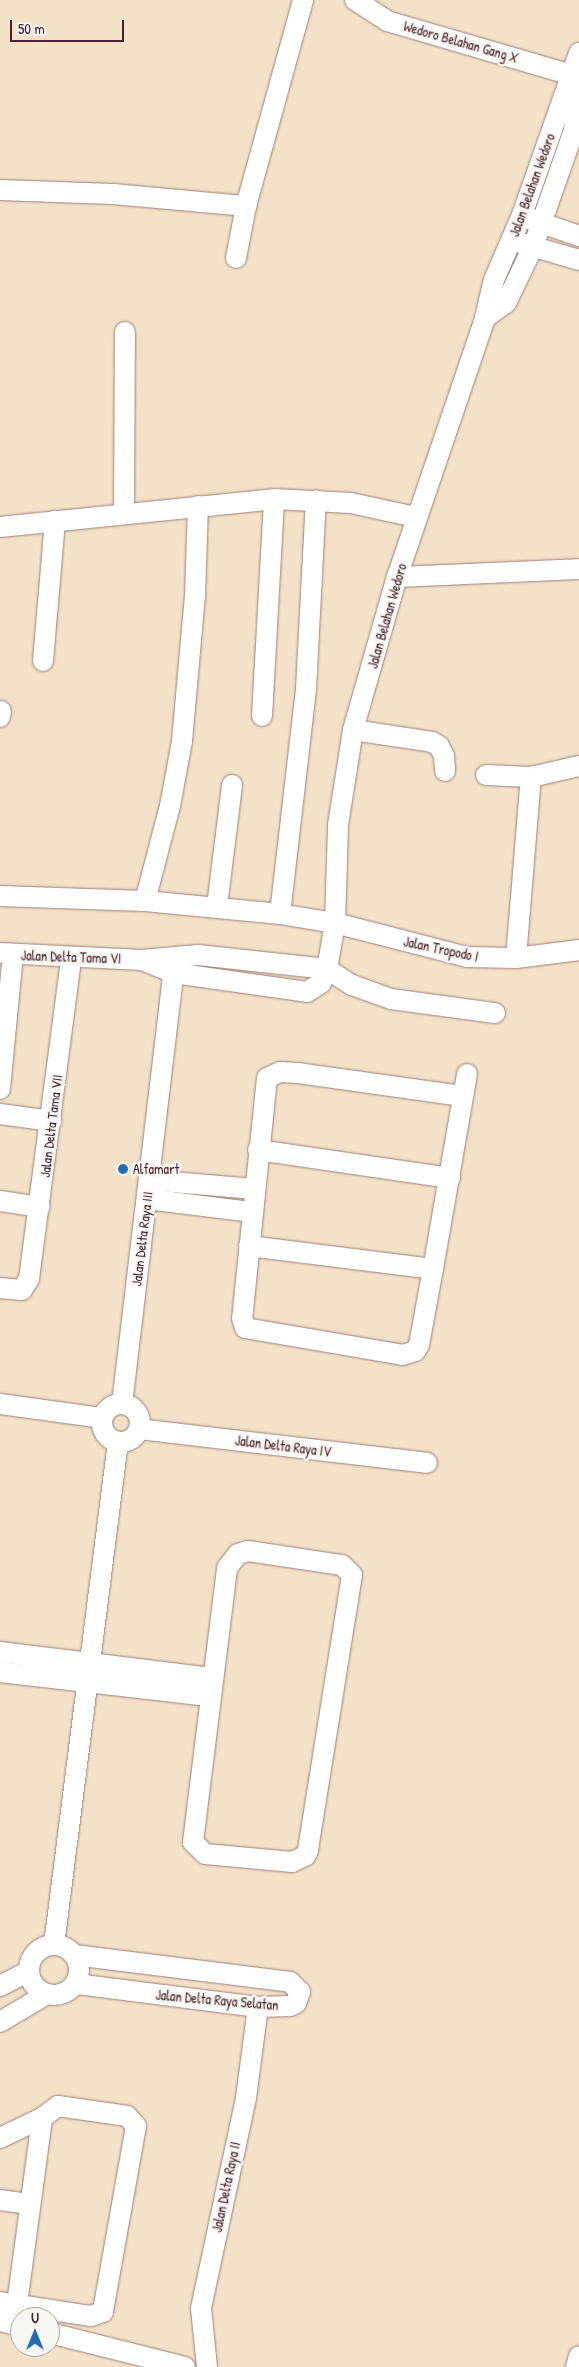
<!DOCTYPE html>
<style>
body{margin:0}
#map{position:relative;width:579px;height:2367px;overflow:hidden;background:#f3e1c8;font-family:"Patrick Hand",sans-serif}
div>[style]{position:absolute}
.roads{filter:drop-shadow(0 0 1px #9e807a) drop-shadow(0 0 1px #9e807a)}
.minor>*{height:20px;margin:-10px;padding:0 10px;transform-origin:10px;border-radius:10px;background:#fff}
.minor>.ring{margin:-10px;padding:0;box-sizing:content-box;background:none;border:20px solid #fff;border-radius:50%}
.dots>*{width:14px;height:14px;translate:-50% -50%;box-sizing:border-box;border:2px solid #f6f6f2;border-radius:50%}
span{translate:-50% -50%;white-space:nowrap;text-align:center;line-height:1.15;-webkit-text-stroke:5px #f6f6f2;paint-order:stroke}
.street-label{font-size:14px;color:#4a1f2b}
.poi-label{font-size:14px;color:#4a1f2b}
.left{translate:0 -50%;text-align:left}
.north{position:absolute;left:10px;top:2307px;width:50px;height:50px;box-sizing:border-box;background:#f6f6f2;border:1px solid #b1a0a2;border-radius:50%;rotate:0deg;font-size:14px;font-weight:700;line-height:20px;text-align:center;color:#4a1f2b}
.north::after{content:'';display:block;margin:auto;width:18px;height:22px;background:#1f6fb2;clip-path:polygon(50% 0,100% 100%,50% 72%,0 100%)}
.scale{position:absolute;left:10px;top:20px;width:114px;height:22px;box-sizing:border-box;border:2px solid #4a1f2b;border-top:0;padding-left:6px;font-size:15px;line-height:18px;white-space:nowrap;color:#4a1f2b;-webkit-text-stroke:4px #f6f6f2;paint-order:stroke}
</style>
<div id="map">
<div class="roads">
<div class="minor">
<div style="left:355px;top:0;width:38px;rotate:33deg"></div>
<div style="left:387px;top:21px;width:200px;rotate:16.3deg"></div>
<div style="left:0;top:190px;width:113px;rotate:2deg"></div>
<div style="left:113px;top:194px;width:134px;rotate:5.2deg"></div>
<div style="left:530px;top:219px;width:52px;rotate:19.1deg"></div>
<div style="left:521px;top:243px;width:60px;rotate:16.3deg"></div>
<div style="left:236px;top:258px;width:53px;rotate:-79.1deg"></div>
<div style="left:246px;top:206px;width:214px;rotate:-74.5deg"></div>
<div style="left:485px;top:318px;width:26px;rotate:-36deg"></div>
<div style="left:506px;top:303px;width:62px;rotate:-64.3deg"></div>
<div style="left:533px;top:247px;width:124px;rotate:-70.7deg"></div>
<div style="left:574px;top:130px;width:55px;rotate:-84.8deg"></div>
<div style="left:124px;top:512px;width:180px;rotate:-89.7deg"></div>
<div style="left:0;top:527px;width:275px;rotate:-5.8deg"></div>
<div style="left:274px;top:499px;width:77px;rotate:3deg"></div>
<div style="left:351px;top:503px;width:66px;rotate:12.2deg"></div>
<div style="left:397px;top:577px;width:182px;rotate:-2.5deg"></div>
<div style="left:43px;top:661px;width:141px;rotate:-85.1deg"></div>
<div style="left:262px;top:716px;width:217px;rotate:-86.8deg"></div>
<div style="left:0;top:717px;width:6px;rotate:-81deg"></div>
<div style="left:353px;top:730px;width:80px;rotate:8.6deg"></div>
<div style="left:432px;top:742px;width:8px;rotate:30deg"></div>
<div style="left:439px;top:746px;width:11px;rotate:63deg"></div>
<div style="left:444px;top:756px;width:15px;rotate:86deg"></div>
<div style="left:486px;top:775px;width:45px;rotate:2.5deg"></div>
<div style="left:531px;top:777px;width:49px;rotate:-12.9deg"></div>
<div style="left:0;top:896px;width:145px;rotate:2deg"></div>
<div style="left:145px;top:901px;width:136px;rotate:5.5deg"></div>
<div style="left:280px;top:914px;width:56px;rotate:9.3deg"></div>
<div style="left:335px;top:923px;width:136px;rotate:14.4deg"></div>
<div style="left:467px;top:957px;width:49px;rotate:1.2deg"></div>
<div style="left:516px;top:958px;width:64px;rotate:-7.2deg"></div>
<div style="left:145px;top:901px;width:98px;rotate:-75.3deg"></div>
<div style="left:170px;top:806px;width:66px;rotate:-79.5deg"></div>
<div style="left:182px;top:741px;width:146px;rotate:-84.9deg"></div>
<div style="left:195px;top:596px;width:90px;rotate:-88.1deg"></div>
<div style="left:217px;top:906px;width:122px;rotate:-82.9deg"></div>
<div style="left:280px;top:914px;width:226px;rotate:-83.4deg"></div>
<div style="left:306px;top:689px;width:189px;rotate:-87deg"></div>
<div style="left:0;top:953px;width:142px;rotate:2.8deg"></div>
<div style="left:142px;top:960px;width:56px;rotate:-5.1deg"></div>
<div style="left:198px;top:955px;width:130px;rotate:6.2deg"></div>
<div style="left:327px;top:969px;width:30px;rotate:33deg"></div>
<div style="left:352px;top:985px;width:41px;rotate:19.7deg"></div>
<div style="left:391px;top:999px;width:105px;rotate:7.7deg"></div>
<div style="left:516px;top:958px;width:182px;rotate:-85.3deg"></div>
<div style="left:142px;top:960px;width:35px;rotate:22deg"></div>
<div style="left:174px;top:973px;width:134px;rotate:8.1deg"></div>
<div style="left:307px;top:992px;width:17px;rotate:-33deg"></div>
<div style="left:321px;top:983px;width:15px;rotate:-67deg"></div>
<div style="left:327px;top:969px;width:47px;rotate:-80.1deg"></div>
<div style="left:335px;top:923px;width:98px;rotate:-88.2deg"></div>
<div style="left:338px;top:825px;width:96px;rotate:-81deg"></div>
<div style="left:353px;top:730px;width:159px;rotate:-74deg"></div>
<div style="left:397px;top:577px;width:274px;rotate:-71.2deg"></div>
<div style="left:485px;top:318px;width:39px;rotate:-77deg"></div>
<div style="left:494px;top:280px;width:71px;rotate:-66.7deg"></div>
<div style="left:522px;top:215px;width:172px;rotate:-70.6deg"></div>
<div style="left:0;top:1089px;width:135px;rotate:-84.5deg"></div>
<div style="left:462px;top:1096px;width:165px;rotate:-172deg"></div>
<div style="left:299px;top:1073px;width:19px;rotate:-177deg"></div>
<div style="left:280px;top:1072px;width:14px;rotate:155deg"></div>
<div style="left:267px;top:1078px;width:241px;rotate:95.9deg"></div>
<div style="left:242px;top:1318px;width:10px;rotate:73deg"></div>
<div style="left:245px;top:1328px;width:160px;rotate:9.7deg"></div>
<div style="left:403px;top:1355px;width:13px;rotate:-18deg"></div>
<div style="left:415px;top:1351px;width:7px;rotate:-56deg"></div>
<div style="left:419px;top:1345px;width:77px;rotate:-79.6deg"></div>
<div style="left:433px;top:1269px;width:198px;rotate:-80.1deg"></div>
<div style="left:0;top:1114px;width:52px;rotate:7.7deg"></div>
<div style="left:258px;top:1150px;width:194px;rotate:8.3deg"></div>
<div style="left:149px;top:1180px;width:106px;rotate:4.9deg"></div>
<div style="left:147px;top:1199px;width:106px;rotate:7.1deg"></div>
<div style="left:0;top:1201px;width:40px;rotate:8.5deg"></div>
<div style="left:249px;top:1246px;width:185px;rotate:7.1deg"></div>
<div style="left:0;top:1288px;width:22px;rotate:5deg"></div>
<div style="left:22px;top:1290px;width:13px;rotate:-58deg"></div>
<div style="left:29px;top:1279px;width:323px;rotate:-82.5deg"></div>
<div style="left:0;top:1404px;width:103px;rotate:7.8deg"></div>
<div style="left:122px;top:1404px;width:447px;rotate:-83.2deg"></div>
<div class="ring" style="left:102px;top:1404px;width:18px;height:18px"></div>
<div style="left:139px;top:1429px;width:290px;rotate:6.7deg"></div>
<div style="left:248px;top:1551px;width:95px;rotate:8.5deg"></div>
<div style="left:342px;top:1565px;width:14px;rotate:45deg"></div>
<div style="left:352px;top:1575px;width:279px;rotate:99.1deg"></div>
<div style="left:308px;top:1851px;width:6px;rotate:121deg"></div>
<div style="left:305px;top:1856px;width:14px;rotate:155deg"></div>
<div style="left:292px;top:1862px;width:87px;rotate:-174.7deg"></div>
<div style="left:205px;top:1854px;width:17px;rotate:-135deg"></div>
<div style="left:193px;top:1842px;width:276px;rotate:-82.9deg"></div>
<div style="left:227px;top:1568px;width:18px;rotate:-52deg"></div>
<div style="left:238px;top:1554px;width:10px;rotate:-17deg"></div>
<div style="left:0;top:1652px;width:213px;rotate:7deg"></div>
<div style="left:0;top:1672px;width:210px;rotate:6.6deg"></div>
<div style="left:54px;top:1945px;width:507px;rotate:-82.75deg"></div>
<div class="ring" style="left:29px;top:1945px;width:30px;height:30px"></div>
<div style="left:74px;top:1955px;width:218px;rotate:7.1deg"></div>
<div style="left:290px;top:1982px;width:14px;rotate:45deg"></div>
<div style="left:300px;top:1992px;width:12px;rotate:110deg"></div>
<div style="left:296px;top:2003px;width:7px;rotate:153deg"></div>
<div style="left:290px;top:2006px;width:32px;rotate:178deg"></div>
<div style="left:258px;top:2007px;width:184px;rotate:-172.8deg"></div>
<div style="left:0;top:1986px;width:33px;rotate:-27deg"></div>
<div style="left:0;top:2022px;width:55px;rotate:-30.8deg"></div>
<div style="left:0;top:2138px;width:47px;rotate:-25.5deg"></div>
<div style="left:42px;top:2118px;width:20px;rotate:-37deg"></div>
<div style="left:58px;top:2106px;width:70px;rotate:8.2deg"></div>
<div style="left:127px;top:2116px;width:13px;rotate:48deg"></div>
<div style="left:136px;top:2126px;width:189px;rotate:100.1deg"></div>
<div style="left:103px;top:2312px;width:13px;rotate:162deg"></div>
<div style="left:91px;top:2316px;width:92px;rotate:-171.3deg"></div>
<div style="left:0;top:2200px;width:30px;rotate:8deg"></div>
<div style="left:17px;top:2304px;width:188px;rotate:-82.3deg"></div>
<div style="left:0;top:2321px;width:21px;rotate:14deg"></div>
<div style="left:50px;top:2333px;width:139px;rotate:14.1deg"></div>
<div style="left:207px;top:2367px;width:59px;rotate:-95.8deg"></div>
<div style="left:201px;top:2308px;width:215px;rotate:-77.9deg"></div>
<div style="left:246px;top:2098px;width:92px;rotate:-82.5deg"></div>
<div style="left:576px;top:2367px;width:11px;rotate:-75deg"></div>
</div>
</div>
<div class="dots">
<div style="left:123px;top:1169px;background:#1f6fb2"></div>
</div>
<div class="street-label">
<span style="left:461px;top:42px;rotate:16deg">Wedoro Belahan Gang X</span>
<span style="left:532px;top:185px;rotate:-70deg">Jalan Belahan Wedoro</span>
<span style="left:387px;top:616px;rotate:-74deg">Jalan Belahan Wedoro</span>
<span style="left:441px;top:949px;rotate:12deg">Jalan Tropodo I</span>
<span style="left:71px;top:957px;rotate:2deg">Jalan Delta Tama VI</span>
<span style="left:51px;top:1126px;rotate:-83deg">Jalan Delta Tama VII</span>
<span style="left:142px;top:1239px;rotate:-83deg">Jalan Delta Raya III</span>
<span style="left:283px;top:1446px;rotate:7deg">Jalan Delta Raya IV</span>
<span style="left:217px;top:2000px;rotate:5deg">Jalan Delta Raya Selatan</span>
<span style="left:226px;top:2187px;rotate:-78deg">Jalan Delta Raya II</span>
</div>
<div class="poi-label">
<span class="left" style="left:133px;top:1169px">Alfamart</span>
</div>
<div class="north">U</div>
<div class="scale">50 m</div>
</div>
